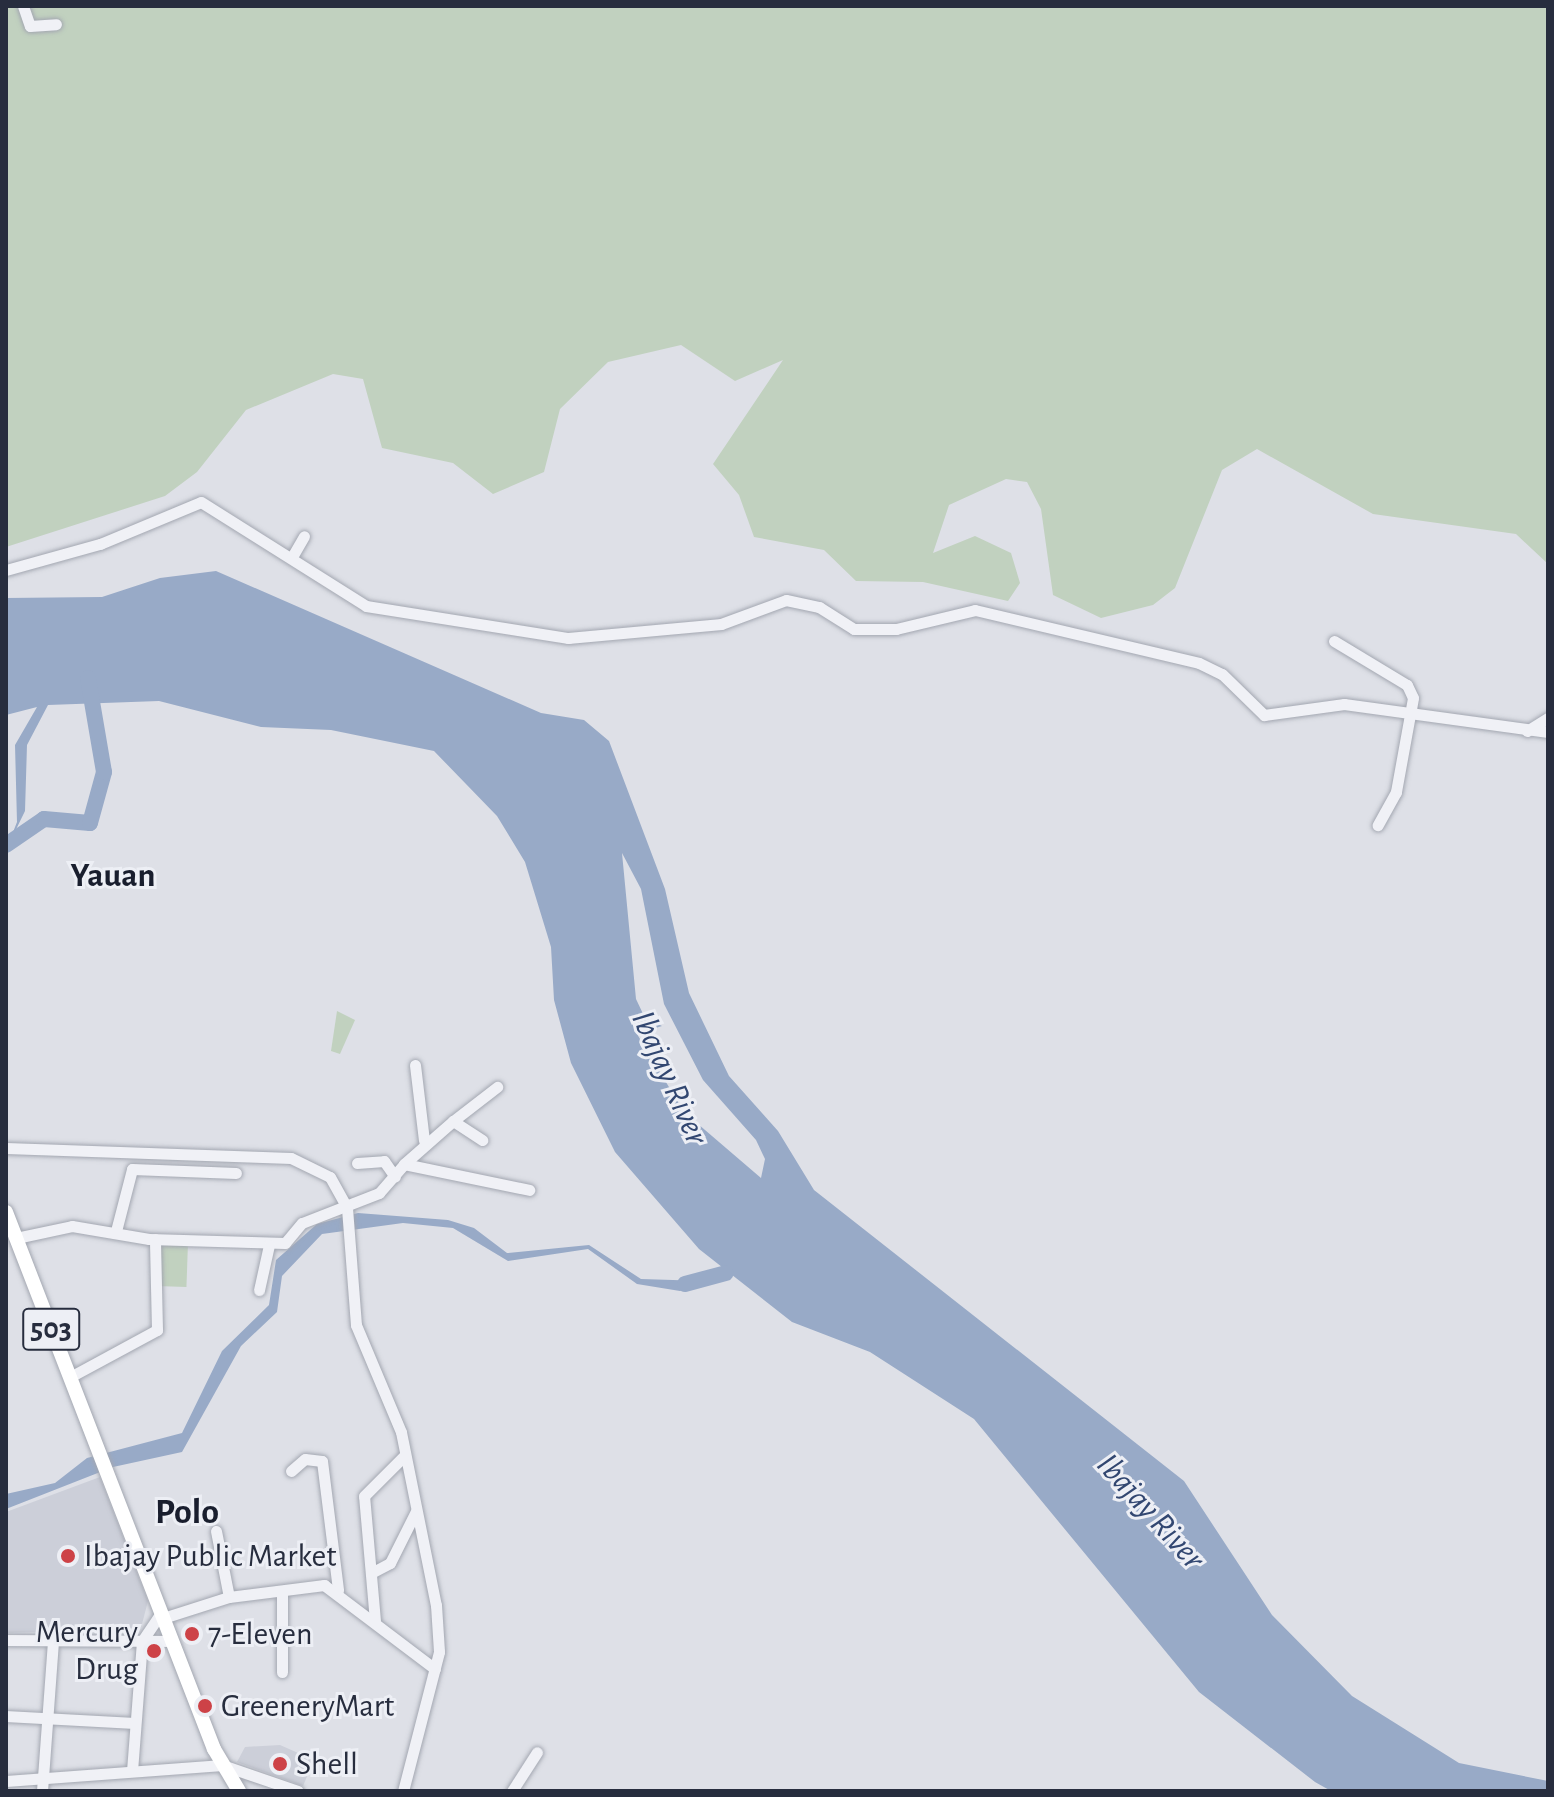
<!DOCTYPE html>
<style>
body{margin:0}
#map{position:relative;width:1554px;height:1797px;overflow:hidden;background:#dee0e7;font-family:"Alegreya Sans",sans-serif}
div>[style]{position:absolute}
.built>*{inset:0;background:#cccfd9}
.green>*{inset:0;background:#c1d1bf;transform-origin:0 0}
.water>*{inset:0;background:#98aac7}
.river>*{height:16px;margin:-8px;padding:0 8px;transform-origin:8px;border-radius:8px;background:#98aac7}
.roads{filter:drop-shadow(0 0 2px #a3a7b1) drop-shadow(0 0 2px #a3a7b1)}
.minor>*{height:11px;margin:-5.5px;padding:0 5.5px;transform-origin:5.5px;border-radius:5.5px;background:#f0f1f6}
.major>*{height:14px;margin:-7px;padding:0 7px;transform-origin:7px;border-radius:7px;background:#fff}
.dots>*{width:22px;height:22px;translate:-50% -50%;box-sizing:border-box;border:4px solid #edeff5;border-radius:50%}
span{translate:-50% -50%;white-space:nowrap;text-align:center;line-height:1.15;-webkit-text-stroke:6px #edeff5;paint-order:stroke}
.shield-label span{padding:2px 6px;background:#edeff5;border:2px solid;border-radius:6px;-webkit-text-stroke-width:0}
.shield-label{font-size:30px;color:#272d3e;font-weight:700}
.poi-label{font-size:32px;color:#272d3e}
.left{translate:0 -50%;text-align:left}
.right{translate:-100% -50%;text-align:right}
.neighbourhood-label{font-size:34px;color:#191e2e;font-weight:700}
.water-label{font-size:34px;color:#324771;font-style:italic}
.quarter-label{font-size:36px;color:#191e2e;font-weight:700}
.frame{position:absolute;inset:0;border:8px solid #272d3e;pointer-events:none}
</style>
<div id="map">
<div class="built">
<div style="clip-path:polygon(100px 1477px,148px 1601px,141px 1628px,6px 1633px,6px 1512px)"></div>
<div style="clip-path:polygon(280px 1745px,314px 1760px,303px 1786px,237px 1762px,245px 1747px)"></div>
</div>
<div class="green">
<div style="clip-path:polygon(6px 6px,1548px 6px,1548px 564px,1516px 534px,1373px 514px,1257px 449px,1222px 470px,1175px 588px,1153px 605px,1101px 618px,1053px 595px,1041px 509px,1027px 482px,1006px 479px,949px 505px,933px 553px,975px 536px,1011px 553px,1020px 583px,1008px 601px,923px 582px,856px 581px,824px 550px,754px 537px,739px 495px,713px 464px,783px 360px,735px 381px,681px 345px,608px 362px,560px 409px,544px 472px,493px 494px,453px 463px,382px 448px,363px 379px,333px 374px,246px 410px,197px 472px,165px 496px,6px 547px)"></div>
<div style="clip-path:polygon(337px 1011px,355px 1020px,340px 1054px,331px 1051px)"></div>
<div style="left:158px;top:1242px;width:30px;height:44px;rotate:2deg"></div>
</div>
<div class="water">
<div style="clip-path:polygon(evenodd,216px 571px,541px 713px,584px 720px,609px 741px,665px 889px,689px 993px,729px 1076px,778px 1131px,814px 1190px,1184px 1481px,1272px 1615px,1352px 1696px,1459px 1763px,1548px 1781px,1548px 1791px,1331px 1791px,1315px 1782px,1199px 1692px,974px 1419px,870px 1352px,792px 1322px,699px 1249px,615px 1152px,571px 1063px,554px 1000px,551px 947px,525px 862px,497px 816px,434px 751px,331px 730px,261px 727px,159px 701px,48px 705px,27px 745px,25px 811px,6px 850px,17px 822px,15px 745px,37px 707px,6px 715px,6px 598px,102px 597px,160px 578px,216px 571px,622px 853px,641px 889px,664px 1004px,703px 1080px,756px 1140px,765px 1159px,761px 1178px,684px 1112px,637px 1034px,662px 1026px,645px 1018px,636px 999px,622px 853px)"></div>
<div style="clip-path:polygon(358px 1213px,448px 1220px,474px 1228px,507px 1253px,589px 1245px,641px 1279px,705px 1281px,680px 1291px,637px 1284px,588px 1249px,508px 1261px,453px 1228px,403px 1223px,322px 1234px,282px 1276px,277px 1312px,241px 1346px,182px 1452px,113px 1467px,6px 1509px,6px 1494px,55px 1483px,87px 1458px,182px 1433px,222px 1351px,269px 1305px,276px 1260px,317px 1224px)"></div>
</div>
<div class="river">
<div style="left:6px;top:845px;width:46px;rotate:-34.4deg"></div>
<div style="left:44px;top:819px;width:46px;rotate:5deg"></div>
<div style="left:90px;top:823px;width:53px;rotate:-74.6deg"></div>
<div style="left:104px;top:772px;width:95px;rotate:-99.7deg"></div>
<div style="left:685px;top:1284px;width:42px;rotate:-15deg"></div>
</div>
<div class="roads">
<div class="minor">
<div style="left:23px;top:6px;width:21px;rotate:71deg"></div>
<div style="left:30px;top:26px;width:26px;rotate:-4deg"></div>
<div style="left:292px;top:557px;width:24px;rotate:-60deg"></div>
<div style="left:6px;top:570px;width:98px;rotate:-15.5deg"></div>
<div style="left:100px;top:544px;width:109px;rotate:-22.6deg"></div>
<div style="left:201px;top:502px;width:195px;rotate:32.2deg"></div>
<div style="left:366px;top:606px;width:205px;rotate:9deg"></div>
<div style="left:568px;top:638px;width:154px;rotate:-5.2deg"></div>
<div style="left:721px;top:624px;width:69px;rotate:-20.3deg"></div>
<div style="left:786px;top:600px;width:34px;rotate:12deg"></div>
<div style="left:819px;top:607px;width:41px;rotate:32.2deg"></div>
<div style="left:854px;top:629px;width:42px"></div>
<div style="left:896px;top:629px;width:81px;rotate:-13.5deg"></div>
<div style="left:975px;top:610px;width:230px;rotate:13.3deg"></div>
<div style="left:1199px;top:663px;width:25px;rotate:26deg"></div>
<div style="left:1222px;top:674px;width:59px;rotate:44.3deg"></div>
<div style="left:1264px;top:715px;width:81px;rotate:-7.8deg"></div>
<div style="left:1344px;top:704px;width:206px;rotate:7.8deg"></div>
<div style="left:1334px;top:641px;width:85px;rotate:31.1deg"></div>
<div style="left:1407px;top:685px;width:14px;rotate:65deg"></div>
<div style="left:1413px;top:698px;width:96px;rotate:100.3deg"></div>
<div style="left:1396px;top:792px;width:38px;rotate:119deg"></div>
<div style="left:1527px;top:731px;width:25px;rotate:-32deg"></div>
<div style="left:415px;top:1065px;width:76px;rotate:83.2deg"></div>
<div style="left:453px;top:1121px;width:56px;rotate:-37.7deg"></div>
<div style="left:6px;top:1148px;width:285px;rotate:2deg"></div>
<div style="left:291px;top:1158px;width:43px;rotate:26deg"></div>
<div style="left:330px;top:1177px;width:35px;rotate:61deg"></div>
<div style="left:347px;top:1208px;width:117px;rotate:85.6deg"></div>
<div style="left:356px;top:1325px;width:116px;rotate:67.2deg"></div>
<div style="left:401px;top:1432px;width:177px;rotate:78.6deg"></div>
<div style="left:436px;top:1605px;width:47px;rotate:86.3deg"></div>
<div style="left:439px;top:1652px;width:144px;rotate:104.5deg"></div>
<div style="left:357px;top:1163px;width:27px;rotate:-4deg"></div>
<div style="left:384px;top:1161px;width:19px;rotate:55deg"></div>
<div style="left:404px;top:1164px;width:65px;rotate:-41.3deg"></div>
<div style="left:453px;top:1121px;width:35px;rotate:33deg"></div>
<div style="left:116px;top:1231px;width:64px;rotate:-75.5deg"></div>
<div style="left:132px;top:1169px;width:104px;rotate:2.2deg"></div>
<div style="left:16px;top:1238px;width:57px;rotate:-12.1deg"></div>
<div style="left:72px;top:1226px;width:78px;rotate:9.6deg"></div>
<div style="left:149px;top:1239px;width:136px;rotate:1.7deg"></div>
<div style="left:285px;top:1243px;width:26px;rotate:-50deg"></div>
<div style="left:302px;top:1223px;width:83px;rotate:-21.3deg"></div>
<div style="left:379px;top:1193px;width:38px;rotate:-49deg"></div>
<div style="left:404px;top:1164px;width:128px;rotate:11.7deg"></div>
<div style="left:259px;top:1290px;width:46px;rotate:-77.5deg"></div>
<div style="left:70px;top:1377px;width:99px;rotate:-28.4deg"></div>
<div style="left:157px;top:1330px;width:91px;rotate:-91.3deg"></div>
<div style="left:291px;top:1471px;width:18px;rotate:-41deg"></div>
<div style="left:305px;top:1459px;width:17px;rotate:7deg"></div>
<div style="left:322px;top:1461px;width:130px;rotate:82.9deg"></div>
<div style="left:216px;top:1531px;width:67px;rotate:78.9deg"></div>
<div style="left:373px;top:1572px;width:19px;rotate:-28deg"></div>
<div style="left:390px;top:1563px;width:58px;rotate:-63.4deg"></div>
<div style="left:282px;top:1591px;width:81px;rotate:90deg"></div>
<div style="left:163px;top:1618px;width:69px;rotate:-17.7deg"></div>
<div style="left:229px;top:1597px;width:96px;rotate:-7.2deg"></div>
<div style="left:324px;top:1585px;width:139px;rotate:37.1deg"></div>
<div style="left:375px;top:1621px;width:125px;rotate:-95deg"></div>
<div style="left:364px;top:1496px;width:58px;rotate:-45deg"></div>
<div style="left:6px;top:1640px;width:166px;rotate:0.3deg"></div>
<div style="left:6px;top:1716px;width:128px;rotate:3.1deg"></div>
<div style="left:132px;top:1771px;width:130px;rotate:-85.6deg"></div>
<div style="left:142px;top:1641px;width:34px;rotate:-56deg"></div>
<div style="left:6px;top:1781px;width:217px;rotate:-4.2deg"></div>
<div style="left:222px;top:1765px;width:80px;rotate:18.9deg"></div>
<div style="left:42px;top:1791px;width:151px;rotate:-85.8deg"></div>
<div style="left:512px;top:1791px;width:46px;rotate:-57.3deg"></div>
</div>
<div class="major">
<div style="left:6px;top:1212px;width:576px;rotate:68.83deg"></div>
<div style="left:214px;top:1749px;width:49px;rotate:59.2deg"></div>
</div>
</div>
<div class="dots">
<div style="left:68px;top:1556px;background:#cd4247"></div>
<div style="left:192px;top:1634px;background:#cd4247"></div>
<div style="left:154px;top:1651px;background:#cd4247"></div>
<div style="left:205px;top:1706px;background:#cd4247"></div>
<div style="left:280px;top:1764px;background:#cd4247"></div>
</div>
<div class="shield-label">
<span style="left:51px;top:1329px">503</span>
</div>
<div class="poi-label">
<span class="left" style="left:84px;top:1556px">Ibajay Public Market</span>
<span class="right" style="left:138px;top:1651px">Mercury<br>Drug</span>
<span class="left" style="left:208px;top:1634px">7-Eleven</span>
<span class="left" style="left:221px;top:1706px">GreeneryMart</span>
<span class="left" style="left:296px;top:1764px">Shell</span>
</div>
<div class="neighbourhood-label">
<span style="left:113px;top:877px">Yauan</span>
</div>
<div class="water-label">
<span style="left:669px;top:1078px;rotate:66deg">Ibajay River</span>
<span style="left:1150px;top:1512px;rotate:48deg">Ibajay River</span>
</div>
<div class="quarter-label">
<span style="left:187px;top:1513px">Polo</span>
</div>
<div class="frame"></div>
</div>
